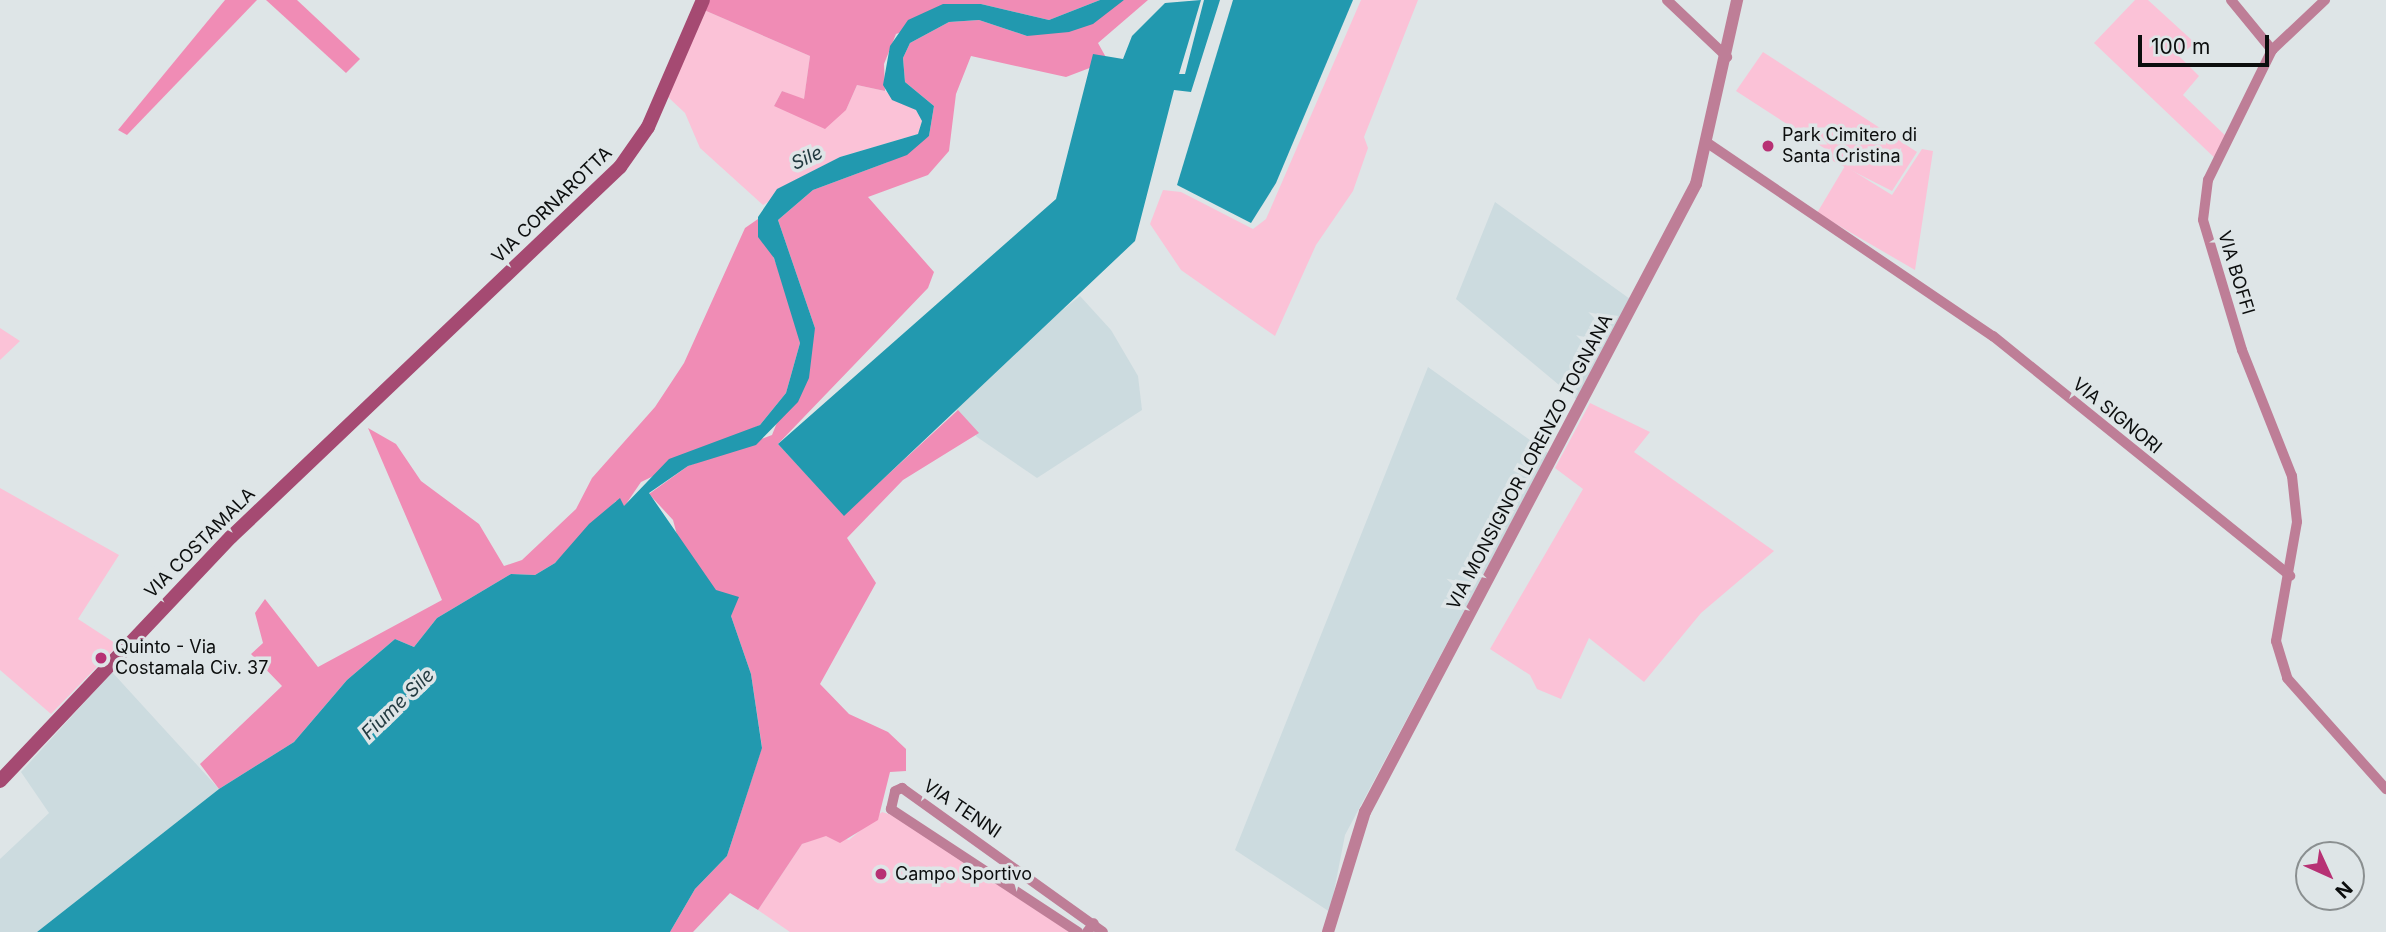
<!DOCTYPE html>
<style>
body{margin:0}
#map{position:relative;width:2386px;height:932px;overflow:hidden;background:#dee5e7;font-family:Inter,sans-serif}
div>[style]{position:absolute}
.built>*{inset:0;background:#ccdbdf}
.green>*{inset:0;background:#fbc2d7}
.forest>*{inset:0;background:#f08cb5}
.water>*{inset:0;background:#2299af}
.minor>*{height:10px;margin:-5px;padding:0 5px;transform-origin:5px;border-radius:5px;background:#be7e97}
.tertiary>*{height:12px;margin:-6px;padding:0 6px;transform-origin:6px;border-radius:6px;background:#be7e97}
.secondary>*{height:14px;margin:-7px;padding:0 7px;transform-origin:7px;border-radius:7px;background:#a54a72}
.dots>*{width:19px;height:19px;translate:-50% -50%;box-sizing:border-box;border:4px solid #dee5e7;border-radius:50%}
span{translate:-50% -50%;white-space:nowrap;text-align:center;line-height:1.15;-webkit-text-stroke:7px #dee5e7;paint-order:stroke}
.poi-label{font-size:18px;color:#0c0e0e}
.left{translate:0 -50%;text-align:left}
.street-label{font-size:18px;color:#0c0e0e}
.water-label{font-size:19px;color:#223a40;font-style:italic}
.north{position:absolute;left:2295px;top:841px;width:70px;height:70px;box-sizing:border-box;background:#dee5e7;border:2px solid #8a8f90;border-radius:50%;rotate:135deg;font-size:19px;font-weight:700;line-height:28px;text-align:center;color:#0c0e0e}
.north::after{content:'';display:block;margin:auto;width:24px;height:32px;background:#b73174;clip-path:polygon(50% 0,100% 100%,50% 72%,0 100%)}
.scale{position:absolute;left:2138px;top:35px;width:131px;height:32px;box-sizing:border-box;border:4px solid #0c0e0e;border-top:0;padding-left:9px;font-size:21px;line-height:24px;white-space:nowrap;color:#0c0e0e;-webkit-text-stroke:5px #dee5e7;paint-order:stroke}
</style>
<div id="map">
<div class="built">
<div style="clip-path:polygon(1495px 202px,1630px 299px,1577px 400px,1456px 299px)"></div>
<div style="clip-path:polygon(1080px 296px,1111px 330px,1138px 376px,1142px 410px,1037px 478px,977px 437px,949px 401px)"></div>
<div style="clip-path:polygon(1428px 367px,1548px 453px,1345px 835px,1330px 912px,1235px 850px)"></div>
<div style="clip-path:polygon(112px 672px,219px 789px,37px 932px,0 932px,0 859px,49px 813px,21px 772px)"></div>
</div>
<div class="green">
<div style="clip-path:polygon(1361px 0,1418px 0,1364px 137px,1368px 148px,1353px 191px,1316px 245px,1275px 336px,1181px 270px,1150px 224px,1163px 190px,1181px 192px,1253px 229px,1266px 219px)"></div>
<div style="clip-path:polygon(2135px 0,2148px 0,2195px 43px,2179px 56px,2199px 76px,2183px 95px,2231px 141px,2220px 163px,2094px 43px)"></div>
<div style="clip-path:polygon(704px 10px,810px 56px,804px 100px,782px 91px,774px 106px,846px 110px,857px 85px,885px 91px,916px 110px,922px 121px,918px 134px,840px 157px,763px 205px,700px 148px,685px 113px,668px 97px)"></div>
<div style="clip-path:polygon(1763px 52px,1917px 152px,1892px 191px,1833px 161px,1827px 150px,1736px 91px)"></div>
<div style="clip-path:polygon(1922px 149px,1933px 151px,1915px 270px,1817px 213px,1845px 166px,1892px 195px)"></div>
<div style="clip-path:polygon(0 328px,20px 341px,0 360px)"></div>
<div style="clip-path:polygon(1590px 403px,1650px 432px,1634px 452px,1774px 551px,1701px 613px,1644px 682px,1589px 638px,1561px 699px,1537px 689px,1530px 675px,1490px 649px,1583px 489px,1555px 468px)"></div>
<div style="clip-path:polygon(0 488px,119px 555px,78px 619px,118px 645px,51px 714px,0 670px)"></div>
<div style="clip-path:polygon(882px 812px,895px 816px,1073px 932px,790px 932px,758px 910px,802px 844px,826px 835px,849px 840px)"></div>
</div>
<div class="forest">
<div style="clip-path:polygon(225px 0,257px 0,127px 135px,118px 130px)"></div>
<div style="clip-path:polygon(266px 0,297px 0,360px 59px,346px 73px)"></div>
<div style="clip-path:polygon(708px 0,1100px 0,1049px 20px,981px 4px,896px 34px,884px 64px,885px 91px,857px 85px,846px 110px,825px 129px,774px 106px,782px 91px,804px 99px,810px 56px,704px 10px)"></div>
<div style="clip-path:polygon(1124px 0,1148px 0,1098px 43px,1108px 61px,1066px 77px,971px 56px,956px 94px,949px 151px,928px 175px,868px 197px,934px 272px,928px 288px,778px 444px,844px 515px,958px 410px,979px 433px,903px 480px,847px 538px,876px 583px,820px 684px,849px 714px,888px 732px,906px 749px,906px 771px,890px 772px,878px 820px,840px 843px,826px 836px,802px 844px,758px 910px,730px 893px,693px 932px,670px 932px,695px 889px,727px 856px,762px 747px,751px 674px,731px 616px,680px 546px,673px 520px,649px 494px,688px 466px,772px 435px,815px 328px,778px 220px,813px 190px,888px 162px,929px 136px,934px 106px,905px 82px,903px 58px,910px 43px,949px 22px,979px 20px,1027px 36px)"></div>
<div style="clip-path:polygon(758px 219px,796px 313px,800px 343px,786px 393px,760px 425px,641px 482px,624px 507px,616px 501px,555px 563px,535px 575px,511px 574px,437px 618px,414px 647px,395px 639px,347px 680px,294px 742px,219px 789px,200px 764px,282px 686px,251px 654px,263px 643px,255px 613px,265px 599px,318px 667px,442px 600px,368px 428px,396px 444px,421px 481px,479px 524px,504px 566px,522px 560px,576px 509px,592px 478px,655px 407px,684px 363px,745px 228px)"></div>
</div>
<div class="water">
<div style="clip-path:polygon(1100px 0,1124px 0,1093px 24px,1069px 32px,1027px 36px,979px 20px,949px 22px,910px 43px,903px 58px,905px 82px,934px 106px,929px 136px,907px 155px,813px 190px,778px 220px,815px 328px,809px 378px,798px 402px,756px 445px,688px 466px,649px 493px,716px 590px,739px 597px,731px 616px,751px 674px,762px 748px,727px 856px,695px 889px,670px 932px,37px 932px,219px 789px,294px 742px,347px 680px,395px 639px,414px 647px,437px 618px,511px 574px,535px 575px,555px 563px,589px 524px,620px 498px,624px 506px,669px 459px,760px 425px,786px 393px,800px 343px,774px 258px,758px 237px,758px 217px,777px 189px,840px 157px,918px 134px,922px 121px,916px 110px,892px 100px,883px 85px,890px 46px,908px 20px,943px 4px,981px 4px,1049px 20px)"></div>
<div style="clip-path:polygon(1201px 0,1179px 74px,1185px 74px,1204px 0,1220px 0,1191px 92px,1174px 90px,1135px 241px,844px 516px,778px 444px,1056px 199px,1093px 54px,1123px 59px,1132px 36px,1165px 3px)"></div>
<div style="clip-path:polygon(1233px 0,1353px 0,1276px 183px,1251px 223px,1177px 185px)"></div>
</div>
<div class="minor">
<div style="left:1667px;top:0;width:83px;rotate:43.5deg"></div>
<div style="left:2231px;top:0;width:65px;rotate:50.6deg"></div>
<div style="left:2272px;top:50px;width:145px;rotate:116.2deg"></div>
<div style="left:2208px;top:180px;width:40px;rotate:97.1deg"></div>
<div style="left:2203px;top:220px;width:136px;rotate:73.3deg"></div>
<div style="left:2242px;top:350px;width:136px;rotate:68.4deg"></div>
<div style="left:2292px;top:476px;width:46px;rotate:83.8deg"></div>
<div style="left:2297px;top:522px;width:121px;rotate:100deg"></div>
<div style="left:2276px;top:641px;width:39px;rotate:73deg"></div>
<div style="left:2287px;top:678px;width:149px;rotate:48.3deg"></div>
<div style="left:2272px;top:50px;width:73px;rotate:-43.3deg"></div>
<div style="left:1709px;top:144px;width:343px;rotate:34.1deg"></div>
<div style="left:1993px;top:336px;width:382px;rotate:38.9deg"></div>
<div style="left:1078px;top:932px;width:224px;rotate:-146.7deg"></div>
<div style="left:891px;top:809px;width:18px;rotate:-77deg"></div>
<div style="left:895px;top:791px;width:8px;rotate:-23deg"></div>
<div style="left:902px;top:788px;width:247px;rotate:35.6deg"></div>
<div style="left:1087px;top:932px;width:11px;rotate:-52deg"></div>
</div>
<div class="tertiary">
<div style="left:1328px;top:932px;width:126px;rotate:-72.9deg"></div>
<div style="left:1365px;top:812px;width:710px;rotate:-62.21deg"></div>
<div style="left:1696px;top:184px;width:189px;rotate:-77.4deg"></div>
</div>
<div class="secondary">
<div style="left:0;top:781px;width:336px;rotate:-46.6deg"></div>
<div style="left:231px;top:537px;width:537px;rotate:-43.57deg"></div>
<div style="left:620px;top:167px;width:49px;rotate:-55deg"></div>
<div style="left:648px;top:127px;width:138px;rotate:-66.6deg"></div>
</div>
<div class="dots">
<div style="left:1768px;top:146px;background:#b73174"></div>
<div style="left:101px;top:658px;background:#b73174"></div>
<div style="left:881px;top:874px;background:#b73174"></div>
</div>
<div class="poi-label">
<span class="left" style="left:1782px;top:146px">Park Cimitero di<br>Santa Cristina</span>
<span class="left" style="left:115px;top:658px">Quinto - Via<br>Costamala Civ. 37</span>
<span class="left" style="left:895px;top:874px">Campo Sportivo</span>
</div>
<div class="street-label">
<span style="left:552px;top:205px;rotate:-44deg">VIA CORNAROTTA</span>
<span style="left:2236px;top:273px;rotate:73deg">VIA BOFFI</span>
<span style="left:2117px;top:416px;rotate:39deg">VIA SIGNORI</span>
<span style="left:1530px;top:462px;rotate:-62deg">VIA MONSIGNOR LORENZO TOGNANA</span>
<span style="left:200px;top:543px;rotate:-45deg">VIA COSTAMALA</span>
<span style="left:962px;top:809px;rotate:34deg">VIA TENNI</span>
</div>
<div class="water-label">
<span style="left:807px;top:158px;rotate:-24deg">Sile</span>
<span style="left:398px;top:704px;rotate:-44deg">Fiume Sile</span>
</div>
<div class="north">N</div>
<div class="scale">100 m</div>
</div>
